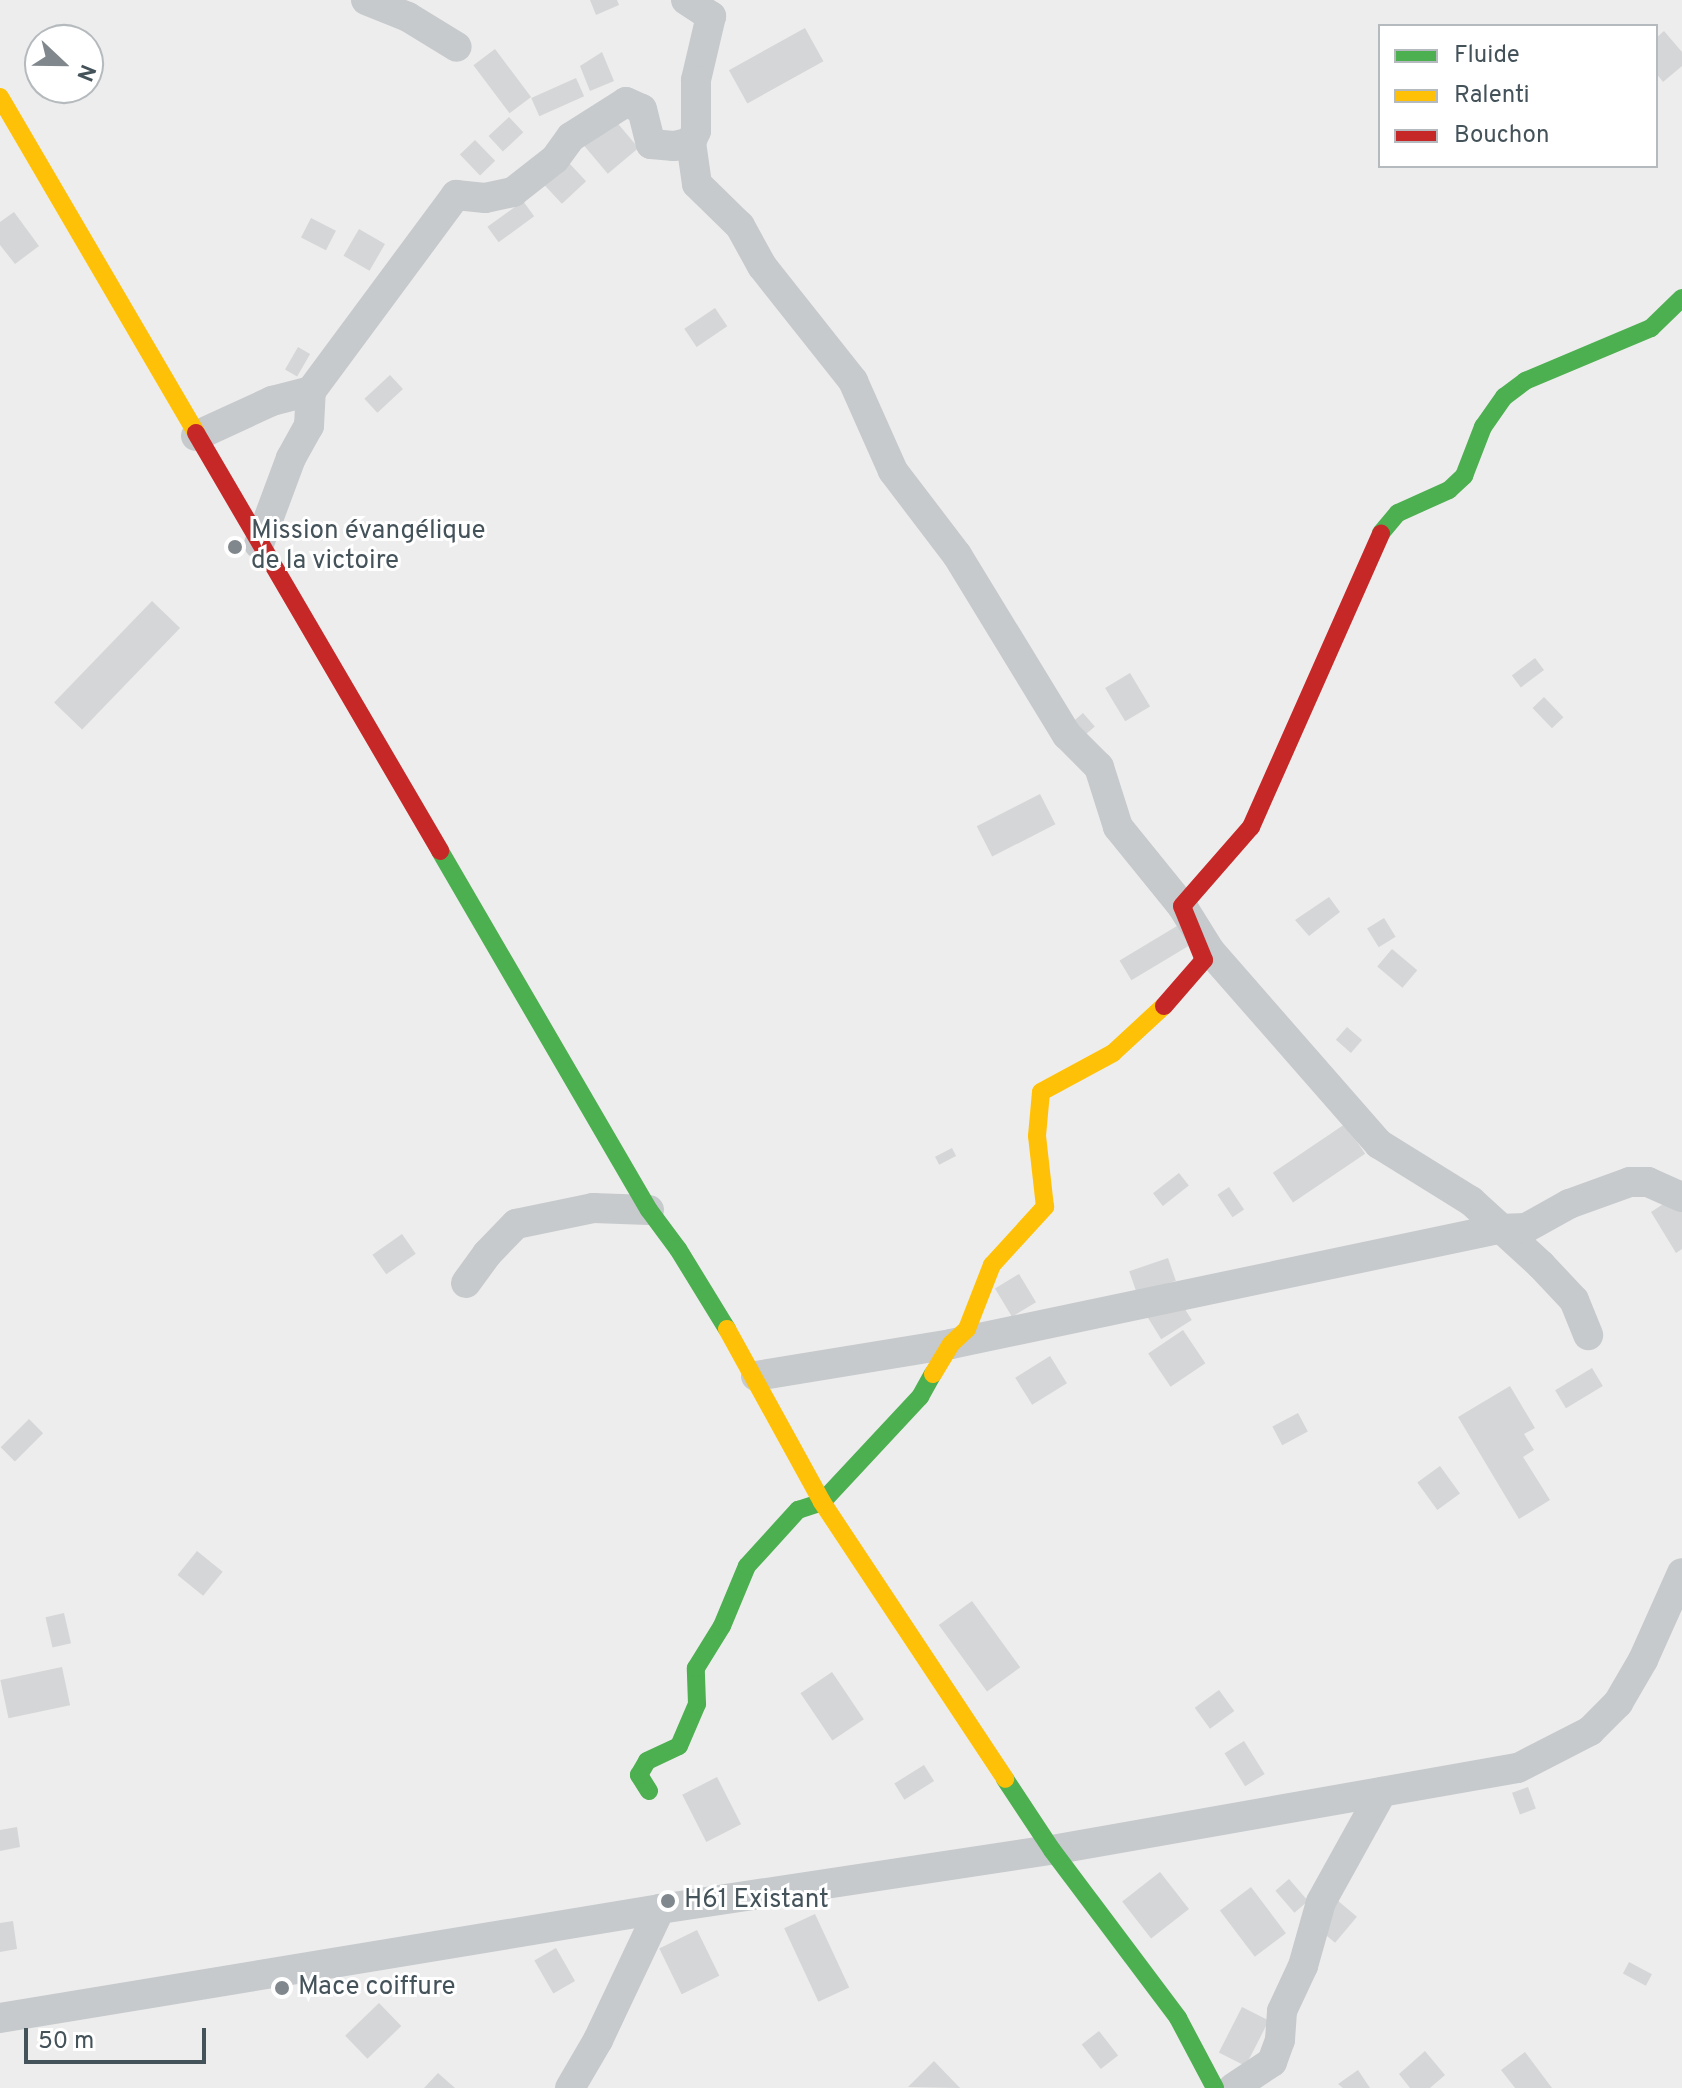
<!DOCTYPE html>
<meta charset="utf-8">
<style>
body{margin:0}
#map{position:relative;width:1682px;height:2088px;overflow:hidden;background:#eeeded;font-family:Overpass,sans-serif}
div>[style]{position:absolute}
.building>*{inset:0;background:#d5d6d7;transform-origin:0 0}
.street>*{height:30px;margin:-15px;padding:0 15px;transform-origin:15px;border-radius:15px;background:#c6cacc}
.fast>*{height:18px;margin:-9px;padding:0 9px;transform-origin:9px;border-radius:9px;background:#4caf50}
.slow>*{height:18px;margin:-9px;padding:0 9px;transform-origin:9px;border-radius:9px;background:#ffc107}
.jam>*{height:18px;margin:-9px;padding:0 9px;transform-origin:9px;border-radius:9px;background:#c62828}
.dots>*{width:22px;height:22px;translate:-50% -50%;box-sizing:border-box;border:4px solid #fff;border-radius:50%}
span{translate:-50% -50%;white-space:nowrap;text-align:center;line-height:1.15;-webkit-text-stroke:6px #fff;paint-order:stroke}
.poi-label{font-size:26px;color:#44525a}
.left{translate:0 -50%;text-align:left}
.legend{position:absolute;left:1378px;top:24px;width:280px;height:144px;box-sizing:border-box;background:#fff;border:2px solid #b4babd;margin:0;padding:10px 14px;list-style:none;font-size:24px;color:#44525a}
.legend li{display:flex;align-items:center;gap:16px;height:40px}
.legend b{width:40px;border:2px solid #b4babd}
.north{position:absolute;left:24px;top:24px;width:80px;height:80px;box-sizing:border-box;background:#fff;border:2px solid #b4babd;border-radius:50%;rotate:112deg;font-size:22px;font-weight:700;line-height:32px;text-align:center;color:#44525a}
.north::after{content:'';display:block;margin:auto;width:28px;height:36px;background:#80888d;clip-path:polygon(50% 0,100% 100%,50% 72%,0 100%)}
.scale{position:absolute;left:24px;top:2028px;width:182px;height:36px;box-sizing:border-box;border:4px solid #44525a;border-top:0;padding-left:10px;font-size:24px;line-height:28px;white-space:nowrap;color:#44525a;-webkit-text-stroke:6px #fff;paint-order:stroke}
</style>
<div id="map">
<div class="building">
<div style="clip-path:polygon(590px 0,617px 0,619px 5px,596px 15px)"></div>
<div style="left:805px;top:28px;width:38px;height:87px;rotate:61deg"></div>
<div style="clip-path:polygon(1664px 31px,1682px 52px,1682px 66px,1663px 82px,1656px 73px,1656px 38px)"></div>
<div style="left:495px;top:49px;width:60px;height:27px;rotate:53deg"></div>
<div style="clip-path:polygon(602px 52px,614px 81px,590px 91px,580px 66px)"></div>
<div style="left:576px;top:78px;width:20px;height:49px;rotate:66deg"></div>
<div style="left:509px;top:117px;width:21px;height:28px;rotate:47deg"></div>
<div style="left:614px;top:119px;width:38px;height:40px;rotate:50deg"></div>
<div style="left:475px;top:140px;width:29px;height:21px;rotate:46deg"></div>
<div style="left:569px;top:163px;width:25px;height:33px;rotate:47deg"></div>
<div style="left:523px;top:201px;width:19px;height:44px;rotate:54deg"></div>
<div style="clip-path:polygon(14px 212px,39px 246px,15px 264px,0 245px,0 222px)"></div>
<div style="left:311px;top:218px;width:28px;height:22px;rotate:27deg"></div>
<div style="left:359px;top:229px;width:30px;height:31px;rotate:30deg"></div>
<div style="left:715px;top:308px;width:22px;height:37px;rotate:56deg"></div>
<div style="left:298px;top:347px;width:14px;height:26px;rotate:30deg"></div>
<div style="left:390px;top:375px;width:19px;height:35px;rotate:47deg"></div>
<div style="left:152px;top:601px;width:39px;height:141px;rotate:44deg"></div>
<div style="left:1535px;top:658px;width:15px;height:29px;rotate:53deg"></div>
<div style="left:1130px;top:673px;width:39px;height:29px;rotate:59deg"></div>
<div style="left:1544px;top:697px;width:28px;height:16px;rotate:46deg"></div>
<div style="left:1083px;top:713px;width:18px;height:21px;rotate:49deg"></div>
<div style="left:1040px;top:794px;width:34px;height:71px;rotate:63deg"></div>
<div style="clip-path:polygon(1329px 897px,1340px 912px,1309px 936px,1295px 920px)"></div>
<div style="left:1384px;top:918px;width:22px;height:20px;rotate:58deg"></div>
<div style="left:1177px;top:926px;width:23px;height:67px;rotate:59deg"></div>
<div style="left:1392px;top:949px;width:33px;height:23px;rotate:40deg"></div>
<div style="left:1347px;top:1027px;width:20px;height:17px;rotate:41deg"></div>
<div style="left:1345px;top:1124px;width:36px;height:87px;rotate:56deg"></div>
<div style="left:952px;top:1148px;width:9px;height:19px;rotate:63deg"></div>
<div style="left:1179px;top:1173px;width:16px;height:33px;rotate:52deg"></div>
<div style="left:1229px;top:1187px;width:27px;height:14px;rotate:56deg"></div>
<div style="clip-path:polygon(1674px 1197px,1682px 1210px,1682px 1249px,1676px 1253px,1651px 1212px)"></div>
<div style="left:402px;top:1234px;width:24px;height:36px;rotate:55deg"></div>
<div style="left:1168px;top:1258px;width:24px;height:41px;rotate:71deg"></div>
<div style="left:1019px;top:1274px;width:33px;height:28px;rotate:59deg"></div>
<div style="left:1178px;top:1298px;width:26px;height:36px;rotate:58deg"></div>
<div style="left:1183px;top:1330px;width:40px;height:42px;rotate:56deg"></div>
<div style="left:1050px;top:1356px;width:32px;height:41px;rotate:58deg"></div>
<div style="left:1592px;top:1368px;width:21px;height:43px;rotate:59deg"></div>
<div style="clip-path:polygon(1510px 1386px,1535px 1428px,1524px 1434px,1534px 1450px,1523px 1457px,1550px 1500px,1519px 1519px,1458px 1417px)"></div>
<div style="left:1298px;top:1413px;width:21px;height:29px;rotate:62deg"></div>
<div style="left:29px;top:1419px;width:20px;height:40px;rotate:45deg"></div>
<div style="left:1440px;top:1466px;width:34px;height:28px;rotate:54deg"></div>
<div style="left:197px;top:1551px;width:33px;height:31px;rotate:39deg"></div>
<div style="left:972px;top:1601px;width:82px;height:41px;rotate:54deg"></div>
<div style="left:64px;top:1613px;width:31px;height:19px;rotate:77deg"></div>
<div style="left:62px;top:1667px;width:39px;height:63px;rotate:78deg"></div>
<div style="left:832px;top:1672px;width:57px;height:38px;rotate:56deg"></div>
<div style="left:1219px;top:1690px;width:26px;height:30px;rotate:54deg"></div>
<div style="left:1244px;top:1741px;width:39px;height:23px;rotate:58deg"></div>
<div style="left:924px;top:1765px;width:19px;height:35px;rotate:58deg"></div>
<div style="left:717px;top:1777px;width:53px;height:39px;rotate:63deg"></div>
<div style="left:1528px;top:1787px;width:23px;height:17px;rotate:70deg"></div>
<div style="clip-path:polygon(17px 1827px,20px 1847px,0 1851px,0 1830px)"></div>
<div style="left:1160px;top:1872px;width:47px;height:48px;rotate:52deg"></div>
<div style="left:1289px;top:1879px;width:29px;height:18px;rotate:49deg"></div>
<div style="left:1251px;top:1887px;width:58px;height:39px;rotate:53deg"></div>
<div style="left:1337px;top:1900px;width:26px;height:34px;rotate:40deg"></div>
<div style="left:815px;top:1914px;width:81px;height:34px;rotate:65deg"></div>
<div style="clip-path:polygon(13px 1921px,17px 1949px,0 1952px,0 1923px)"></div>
<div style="left:697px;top:1930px;width:51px;height:42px;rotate:64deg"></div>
<div style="left:556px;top:1948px;width:38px;height:25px;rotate:60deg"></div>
<div style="left:1629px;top:1962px;width:26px;height:13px;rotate:28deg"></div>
<div style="left:379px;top:2003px;width:32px;height:47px;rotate:46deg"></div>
<div style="left:1242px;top:2007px;width:30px;height:51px;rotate:27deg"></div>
<div style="left:1099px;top:2031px;width:31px;height:22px;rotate:52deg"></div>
<div style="clip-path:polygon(1425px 2051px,1445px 2075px,1430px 2088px,1410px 2088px,1399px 2074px)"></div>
<div style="clip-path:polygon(1525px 2052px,1552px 2088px,1515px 2088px,1501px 2070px)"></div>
<div style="clip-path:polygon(934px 2061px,960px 2088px,908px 2087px)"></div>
<div style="clip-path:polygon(1358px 2070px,1370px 2088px,1343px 2088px,1338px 2084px)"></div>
<div style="clip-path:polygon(438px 2073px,455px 2088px,424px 2088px)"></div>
</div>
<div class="street">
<div style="left:366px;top:0;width:45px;rotate:22deg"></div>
<div style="left:408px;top:17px;width:57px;rotate:31.5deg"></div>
<div style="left:686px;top:0;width:30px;rotate:33deg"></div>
<div style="left:711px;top:16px;width:66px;rotate:103.2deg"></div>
<div style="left:696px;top:80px;width:51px;rotate:90deg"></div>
<div style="left:696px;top:131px;width:12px;rotate:114deg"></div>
<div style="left:691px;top:142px;width:42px;rotate:81.9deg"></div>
<div style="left:697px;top:184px;width:60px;rotate:44.3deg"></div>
<div style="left:740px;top:226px;width:46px;rotate:61.2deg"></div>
<div style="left:762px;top:266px;width:147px;rotate:51.6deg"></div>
<div style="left:853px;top:381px;width:98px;rotate:66deg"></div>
<div style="left:893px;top:471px;width:106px;rotate:52.7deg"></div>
<div style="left:957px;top:555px;width:211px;rotate:58.6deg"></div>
<div style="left:1067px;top:735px;width:45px;rotate:45deg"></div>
<div style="left:1099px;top:767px;width:63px;rotate:72.4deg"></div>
<div style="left:1118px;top:827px;width:102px;rotate:51deg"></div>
<div style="left:1182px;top:906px;width:53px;rotate:58.1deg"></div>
<div style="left:1210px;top:951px;width:257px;rotate:48.8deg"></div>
<div style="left:1379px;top:1144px;width:108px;rotate:31.8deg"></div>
<div style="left:1471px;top:1201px;width:95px;rotate:42.4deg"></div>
<div style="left:1541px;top:1265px;width:48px;rotate:46.7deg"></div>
<div style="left:1574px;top:1300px;width:38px;rotate:68deg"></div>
<div style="left:196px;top:436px;width:84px;rotate:-24.7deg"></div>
<div style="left:272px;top:401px;width:40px;rotate:-14.4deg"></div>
<div style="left:259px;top:544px;width:92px;rotate:-69.6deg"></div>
<div style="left:291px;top:458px;width:37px;rotate:-61deg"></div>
<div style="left:309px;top:426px;width:35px;rotate:-87deg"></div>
<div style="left:311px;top:391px;width:244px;rotate:-53.5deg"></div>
<div style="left:456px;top:195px;width:29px;rotate:6deg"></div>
<div style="left:485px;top:198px;width:29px;rotate:-12deg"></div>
<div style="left:513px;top:192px;width:53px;rotate:-38.2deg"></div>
<div style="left:555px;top:159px;width:27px;rotate:-54deg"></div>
<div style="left:571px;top:137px;width:65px;rotate:-32.5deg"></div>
<div style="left:626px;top:102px;width:17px;rotate:24deg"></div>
<div style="left:642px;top:109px;width:36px;rotate:76deg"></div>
<div style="left:651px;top:144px;width:23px;rotate:5deg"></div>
<div style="left:674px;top:146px;width:17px;rotate:-13deg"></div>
<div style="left:466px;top:1283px;width:36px;rotate:-54deg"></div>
<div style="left:487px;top:1254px;width:42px;rotate:-46deg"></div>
<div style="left:516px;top:1224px;width:79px;rotate:-11.7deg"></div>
<div style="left:593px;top:1208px;width:56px;rotate:2deg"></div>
<div style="left:756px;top:1376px;width:198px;rotate:-9.3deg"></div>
<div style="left:951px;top:1344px;width:559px;rotate:-11.87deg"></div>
<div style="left:1498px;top:1229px;width:28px;rotate:-2deg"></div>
<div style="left:1526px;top:1228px;width:49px;rotate:-29.2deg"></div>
<div style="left:1569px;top:1204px;width:65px;rotate:-19.8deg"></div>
<div style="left:1630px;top:1182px;width:18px"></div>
<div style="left:1648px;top:1182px;width:37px;rotate:24deg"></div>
<div style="left:0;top:2018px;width:669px;rotate:-9.38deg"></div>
<div style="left:660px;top:1909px;width:396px;rotate:-8.6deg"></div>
<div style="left:1052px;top:1850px;width:473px;rotate:-10deg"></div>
<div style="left:1518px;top:1768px;width:81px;rotate:-27.2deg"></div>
<div style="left:1590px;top:1731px;width:40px;rotate:-45deg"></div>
<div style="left:1618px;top:1703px;width:50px;rotate:-59.8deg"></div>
<div style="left:1643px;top:1660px;width:95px;rotate:-65.9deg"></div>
<div style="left:570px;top:2088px;width:56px;rotate:-59.7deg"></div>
<div style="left:598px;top:2040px;width:145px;rotate:-64.7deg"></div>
<div style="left:1233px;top:2088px;width:47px;rotate:-33.7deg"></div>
<div style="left:1272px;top:2062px;width:23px;rotate:-70deg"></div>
<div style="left:1280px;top:2040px;width:29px;rotate:-86deg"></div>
<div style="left:1282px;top:2011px;width:50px;rotate:-65deg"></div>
<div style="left:1303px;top:1966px;width:66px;rotate:-74.3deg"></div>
<div style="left:1321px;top:1902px;width:126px;rotate:-61deg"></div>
</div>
<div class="fast">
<div style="left:1381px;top:533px;width:26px;rotate:-50deg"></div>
<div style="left:1398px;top:513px;width:56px;rotate:-24.3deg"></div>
<div style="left:1449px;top:490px;width:21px;rotate:-43deg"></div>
<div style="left:1464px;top:476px;width:53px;rotate:-68.8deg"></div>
<div style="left:1483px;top:427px;width:37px;rotate:-55deg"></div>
<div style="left:1504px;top:397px;width:26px;rotate:-37deg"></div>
<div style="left:1525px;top:381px;width:137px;rotate:-22.8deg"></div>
<div style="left:1651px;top:328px;width:43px;rotate:-44.1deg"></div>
<div style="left:440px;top:851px;width:415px;rotate:59.8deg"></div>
<div style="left:649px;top:1210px;width:49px;rotate:53.4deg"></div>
<div style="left:678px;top:1249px;width:94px;rotate:58.5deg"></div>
<div style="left:1005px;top:1779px;width:85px;rotate:56.5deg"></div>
<div style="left:1052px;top:1850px;width:210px;rotate:53.1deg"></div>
<div style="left:1178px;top:2018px;width:79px;rotate:62.1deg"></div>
<div style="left:649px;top:1791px;width:19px;rotate:-122deg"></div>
<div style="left:639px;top:1775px;width:16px;rotate:-60deg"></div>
<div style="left:647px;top:1761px;width:35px;rotate:-25deg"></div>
<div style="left:679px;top:1746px;width:46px;rotate:-66.8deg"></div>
<div style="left:697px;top:1704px;width:36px;rotate:-92deg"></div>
<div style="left:696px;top:1668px;width:49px;rotate:-58.2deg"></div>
<div style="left:722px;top:1626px;width:65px;rotate:-67.4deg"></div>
<div style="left:747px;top:1566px;width:76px;rotate:-47.7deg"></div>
<div style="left:798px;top:1510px;width:25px;rotate:-18deg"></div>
<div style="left:822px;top:1502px;width:144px;rotate:-47deg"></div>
<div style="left:920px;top:1397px;width:26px;rotate:-61deg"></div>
</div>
<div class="slow">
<div style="left:0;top:97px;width:389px;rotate:59.7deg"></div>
<div style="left:727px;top:1329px;width:197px;rotate:61.2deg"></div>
<div style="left:822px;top:1502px;width:332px;rotate:56.5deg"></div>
<div style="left:933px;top:1374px;width:35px;rotate:-59deg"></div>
<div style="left:951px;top:1344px;width:22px;rotate:-43deg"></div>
<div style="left:967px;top:1329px;width:69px;rotate:-68.7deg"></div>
<div style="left:992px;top:1265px;width:79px;rotate:-47.6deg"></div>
<div style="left:1045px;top:1207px;width:71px;rotate:-96.4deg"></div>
<div style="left:1037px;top:1136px;width:44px;rotate:-84.8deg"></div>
<div style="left:1041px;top:1092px;width:82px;rotate:-28.4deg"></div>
<div style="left:1113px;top:1053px;width:69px;rotate:-42.7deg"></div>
</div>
<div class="jam">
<div style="left:196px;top:433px;width:484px;rotate:59.7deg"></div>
<div style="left:1164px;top:1006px;width:61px;rotate:-49deg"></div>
<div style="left:1204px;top:960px;width:58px;rotate:-112.2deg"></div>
<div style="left:1182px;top:906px;width:105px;rotate:-48.9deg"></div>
<div style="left:1251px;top:827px;width:321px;rotate:-66.1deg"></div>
</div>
<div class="dots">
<div style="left:235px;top:547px;background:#80888d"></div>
<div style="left:668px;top:1901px;background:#80888d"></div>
<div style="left:282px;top:1988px;background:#80888d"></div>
</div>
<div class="poi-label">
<span class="left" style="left:251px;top:547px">Mission évangélique<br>de la victoire</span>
<span class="left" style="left:684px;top:1901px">H61 Existant</span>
<span class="left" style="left:298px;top:1988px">Mace coiffure</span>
</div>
<ul class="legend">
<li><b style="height:10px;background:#4caf50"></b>Fluide</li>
<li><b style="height:10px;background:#ffc107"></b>Ralenti</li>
<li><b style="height:10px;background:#c62828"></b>Bouchon</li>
</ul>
<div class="north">N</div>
<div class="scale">50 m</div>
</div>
